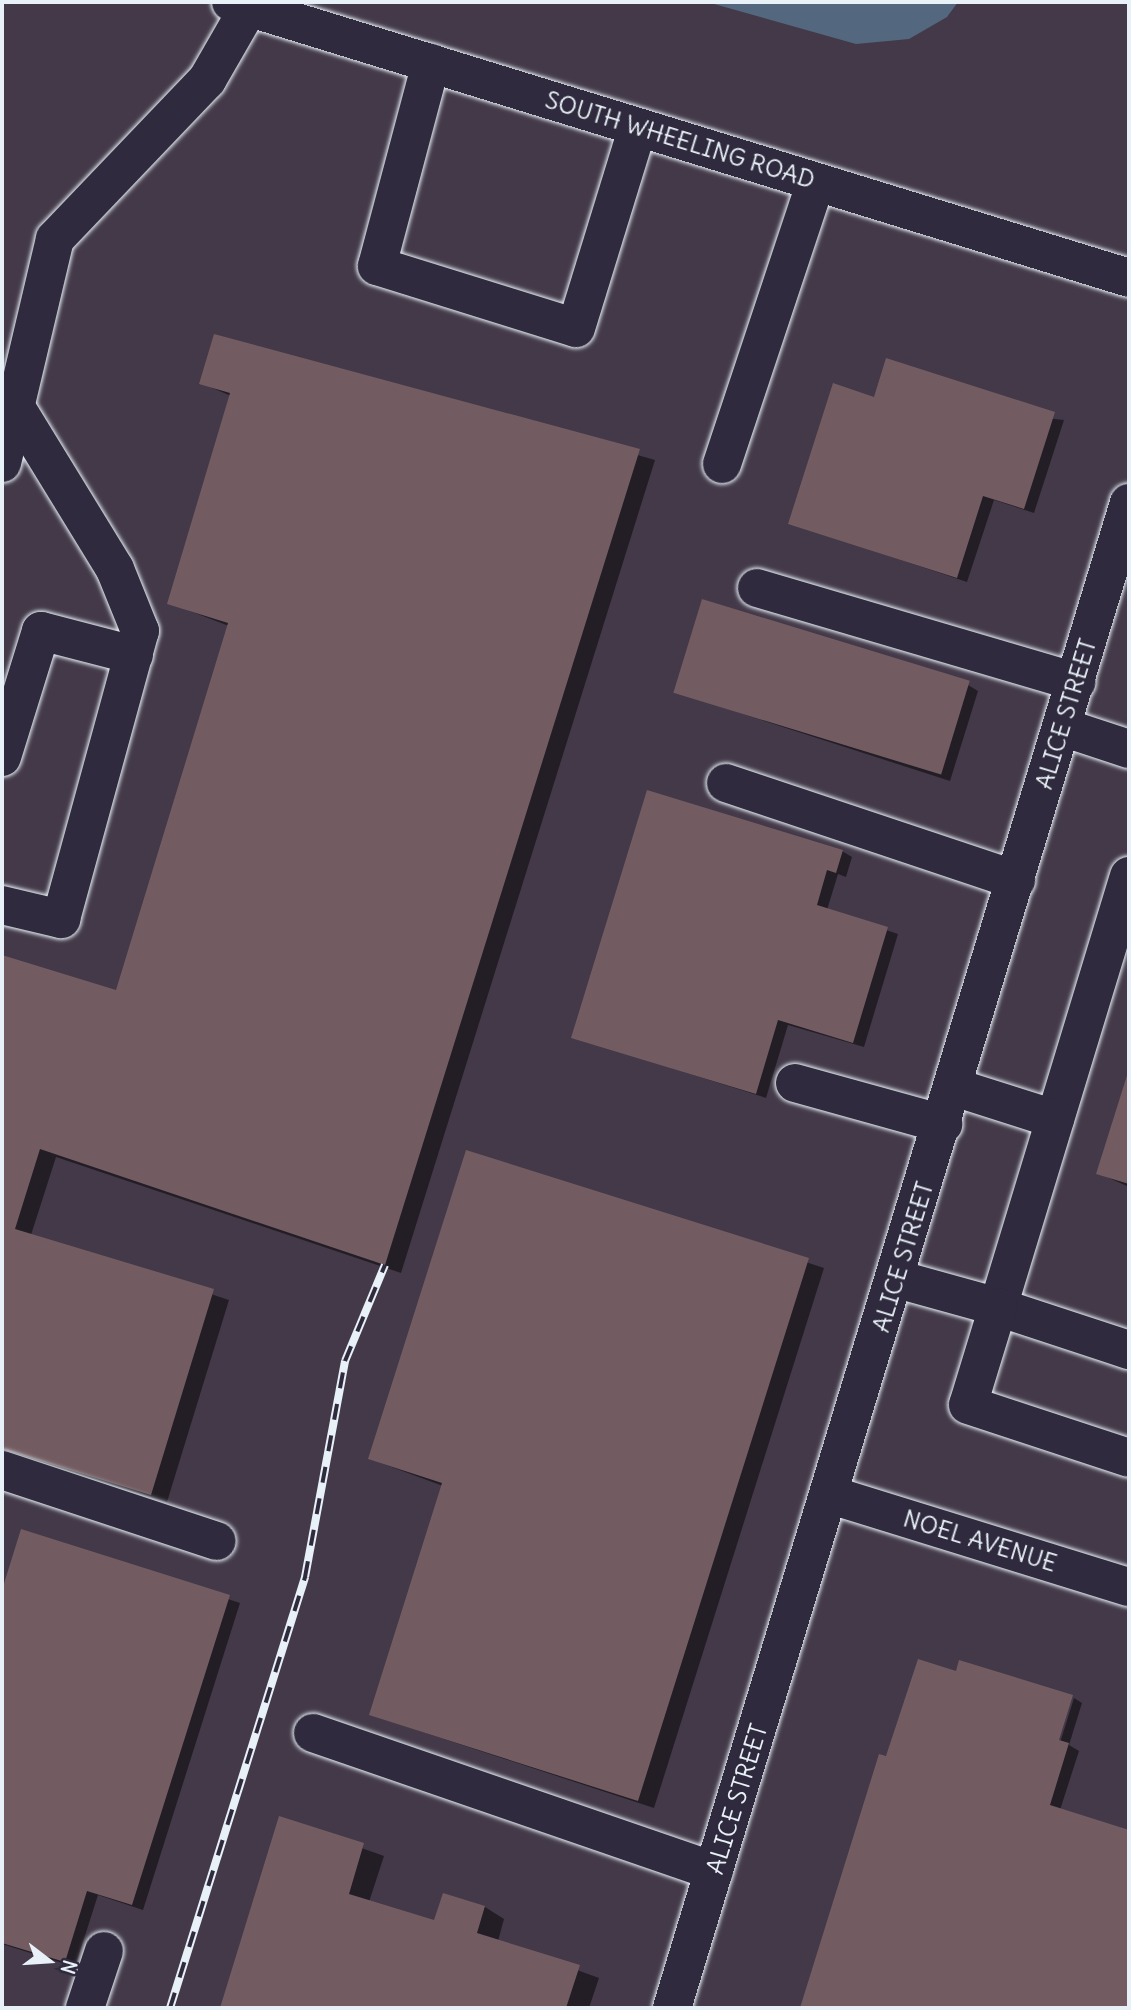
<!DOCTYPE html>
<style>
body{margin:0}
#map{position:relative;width:1131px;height:2010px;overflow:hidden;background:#433948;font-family:Delius,sans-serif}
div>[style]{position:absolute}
.water>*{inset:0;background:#53687f}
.shadow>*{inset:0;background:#0007}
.building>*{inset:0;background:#735c61;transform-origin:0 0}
.roads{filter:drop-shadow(0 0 2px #e8f1f8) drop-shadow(0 0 2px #e8f1f8)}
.minor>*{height:38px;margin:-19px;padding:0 19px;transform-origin:19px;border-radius:19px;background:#2f2a3d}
.major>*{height:38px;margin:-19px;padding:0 19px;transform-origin:19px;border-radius:19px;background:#2f2a3d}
.rail>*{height:8px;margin-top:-4px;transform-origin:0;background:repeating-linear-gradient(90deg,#2f2a3d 0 16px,#e8f1f8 0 32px);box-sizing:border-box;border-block:2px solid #e8f1f8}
span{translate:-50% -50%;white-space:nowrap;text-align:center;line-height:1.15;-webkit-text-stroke:5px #2f2a3d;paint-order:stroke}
.street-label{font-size:24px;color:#e8f1f8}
.frame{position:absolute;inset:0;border:4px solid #e8f1f8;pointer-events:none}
.north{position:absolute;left:14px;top:1926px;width:70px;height:70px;-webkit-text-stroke:5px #2f2a3d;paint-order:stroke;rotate:107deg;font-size:19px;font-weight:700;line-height:28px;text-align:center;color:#e8f1f8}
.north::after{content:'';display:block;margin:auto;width:24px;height:32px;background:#e8f1f8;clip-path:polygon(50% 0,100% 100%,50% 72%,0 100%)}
</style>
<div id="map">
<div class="water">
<div style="clip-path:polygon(707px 2px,958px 2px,947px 17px,909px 39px,856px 44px)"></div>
</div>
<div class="shadow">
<div style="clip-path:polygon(216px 336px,655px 460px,401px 1273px,56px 1157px,31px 1235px,229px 1300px,167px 1502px,2px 1452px,2px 957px,118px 992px,229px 626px,169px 603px,231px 396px,201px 383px)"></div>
<div style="clip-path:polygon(875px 399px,1064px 420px,1034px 513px,994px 500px,967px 582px,790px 523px)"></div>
<div style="clip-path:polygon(968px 685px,978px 691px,950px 781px,675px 692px)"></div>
<div style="clip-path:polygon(842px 851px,852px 857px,846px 877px,838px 874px,827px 910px,898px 934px,864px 1047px,788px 1025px,766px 1098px,573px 1037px)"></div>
<div style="clip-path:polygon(1129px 1072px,1129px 1187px,1098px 1173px)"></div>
<div style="clip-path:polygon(467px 1152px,824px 1268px,654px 1808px,371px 1715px,443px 1486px,370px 1459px)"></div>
<div style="clip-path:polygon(22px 1531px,240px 1603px,143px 1910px,98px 1895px,75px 1967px,2px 1944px,2px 1596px)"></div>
<div style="clip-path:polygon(1074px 1698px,1082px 1703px,1069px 1745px,1079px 1751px,1060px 1810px,1129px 1832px,1129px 2008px,801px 2008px,880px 1756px,1058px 1749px)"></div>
<div style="clip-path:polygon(280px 1819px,384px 1856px,369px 1902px,436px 1922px,485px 1907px,504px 1919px,498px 1941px,599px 1978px,589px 2008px,222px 2008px)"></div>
</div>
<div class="building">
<div style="clip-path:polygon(214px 334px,640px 449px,385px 1265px,40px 1149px,15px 1229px,214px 1289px,151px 1495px,2px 1449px,2px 955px,116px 990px,228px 623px,167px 604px,230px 393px,199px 384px)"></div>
<div style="clip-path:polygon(886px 358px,1055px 412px,1024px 509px,983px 496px,957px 578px,788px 524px,833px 383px,874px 397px)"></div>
<div style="left:702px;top:599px;width:280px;height:98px;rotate:17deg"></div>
<div style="clip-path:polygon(647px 790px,843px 850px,836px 873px,827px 870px,817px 905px,888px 927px,853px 1043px,778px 1020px,756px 1094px,571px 1038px)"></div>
<div style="clip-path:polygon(1129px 1069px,1129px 1184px,1096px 1174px)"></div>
<div style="clip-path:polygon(466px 1150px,809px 1258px,638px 1801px,369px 1715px,442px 1483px,368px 1459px)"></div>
<div style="clip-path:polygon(21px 1529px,230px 1595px,132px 1905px,87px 1891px,65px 1962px,2px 1943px,2px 1590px)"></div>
<div style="clip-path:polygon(918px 1659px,956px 1671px,959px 1660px,1073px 1695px,1059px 1740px,1069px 1743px,1050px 1805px,1129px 1830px,1129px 2008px,800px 2008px,879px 1754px,886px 1756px)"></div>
<div style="clip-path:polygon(279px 1816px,364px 1843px,349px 1894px,434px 1920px,443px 1893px,485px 1906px,477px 1933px,580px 1965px,566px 2008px,220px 2008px)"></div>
</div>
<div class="roads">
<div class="minor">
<div style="left:431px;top:63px;width:210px;rotate:104.9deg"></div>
<div style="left:377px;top:266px;width:208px;rotate:17.3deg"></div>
<div style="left:576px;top:328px;width:210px;rotate:-72.9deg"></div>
<div style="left:2px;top:463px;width:230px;rotate:-76.7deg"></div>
<div style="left:55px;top:239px;width:220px;rotate:-46.3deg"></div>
<div style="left:207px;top:80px;width:84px;rotate:-60.1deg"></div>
<div style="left:722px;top:464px;width:297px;rotate:-71.6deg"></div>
<div style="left:757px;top:588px;width:333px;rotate:16.4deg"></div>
<div style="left:1062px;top:727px;width:71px;rotate:18.2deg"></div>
<div style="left:2px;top:757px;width:132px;rotate:-72.8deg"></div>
<div style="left:41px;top:631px;width:96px;rotate:14.5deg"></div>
<div style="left:726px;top:783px;width:306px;rotate:18.5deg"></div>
<div style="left:1129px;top:876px;width:450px;rotate:106.9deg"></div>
<div style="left:998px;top:1307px;width:138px;rotate:18.2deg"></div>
<div style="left:2px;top:905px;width:61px;rotate:13.3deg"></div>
<div style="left:61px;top:919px;width:299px;rotate:-74.7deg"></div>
<div style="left:140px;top:631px;width:67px;rotate:-112deg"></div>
<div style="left:115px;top:569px;width:188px;rotate:-121.5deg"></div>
<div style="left:795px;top:1083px;width:154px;rotate:15.5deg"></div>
<div style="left:954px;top:1087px;width:106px;rotate:17.6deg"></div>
<div style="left:897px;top:1279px;width:105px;rotate:15.5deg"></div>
<div style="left:998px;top:1307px;width:102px;rotate:107deg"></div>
<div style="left:968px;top:1405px;width:169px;rotate:18.2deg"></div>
<div style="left:2px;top:1470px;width:226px;rotate:18.3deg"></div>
<div style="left:831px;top:1495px;width:312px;rotate:17.2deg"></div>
<div style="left:313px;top:1733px;width:424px;rotate:19deg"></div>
<div style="left:85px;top:2008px;width:60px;rotate:-71.6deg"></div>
<div style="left:672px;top:2008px;width:1573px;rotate:-73.11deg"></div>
</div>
<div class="major">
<div style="left:231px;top:2px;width:939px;rotate:17.08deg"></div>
</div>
</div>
<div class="rail">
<div style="left:170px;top:2008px;width:452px;rotate:-72.6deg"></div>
<div style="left:305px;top:1577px;width:220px;rotate:-79.5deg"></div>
<div style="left:345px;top:1361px;width:104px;rotate:-67.4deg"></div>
</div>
<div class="street-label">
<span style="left:680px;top:140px;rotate:17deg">SOUTH WHEELING ROAD</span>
<span style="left:1066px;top:714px;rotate:-73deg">ALICE STREET</span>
<span style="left:903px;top:1257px;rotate:-73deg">ALICE STREET</span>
<span style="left:980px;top:1541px;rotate:17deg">NOEL AVENUE</span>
<span style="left:737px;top:1799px;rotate:-73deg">ALICE STREET</span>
</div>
<div class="frame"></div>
<div class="north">N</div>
</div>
